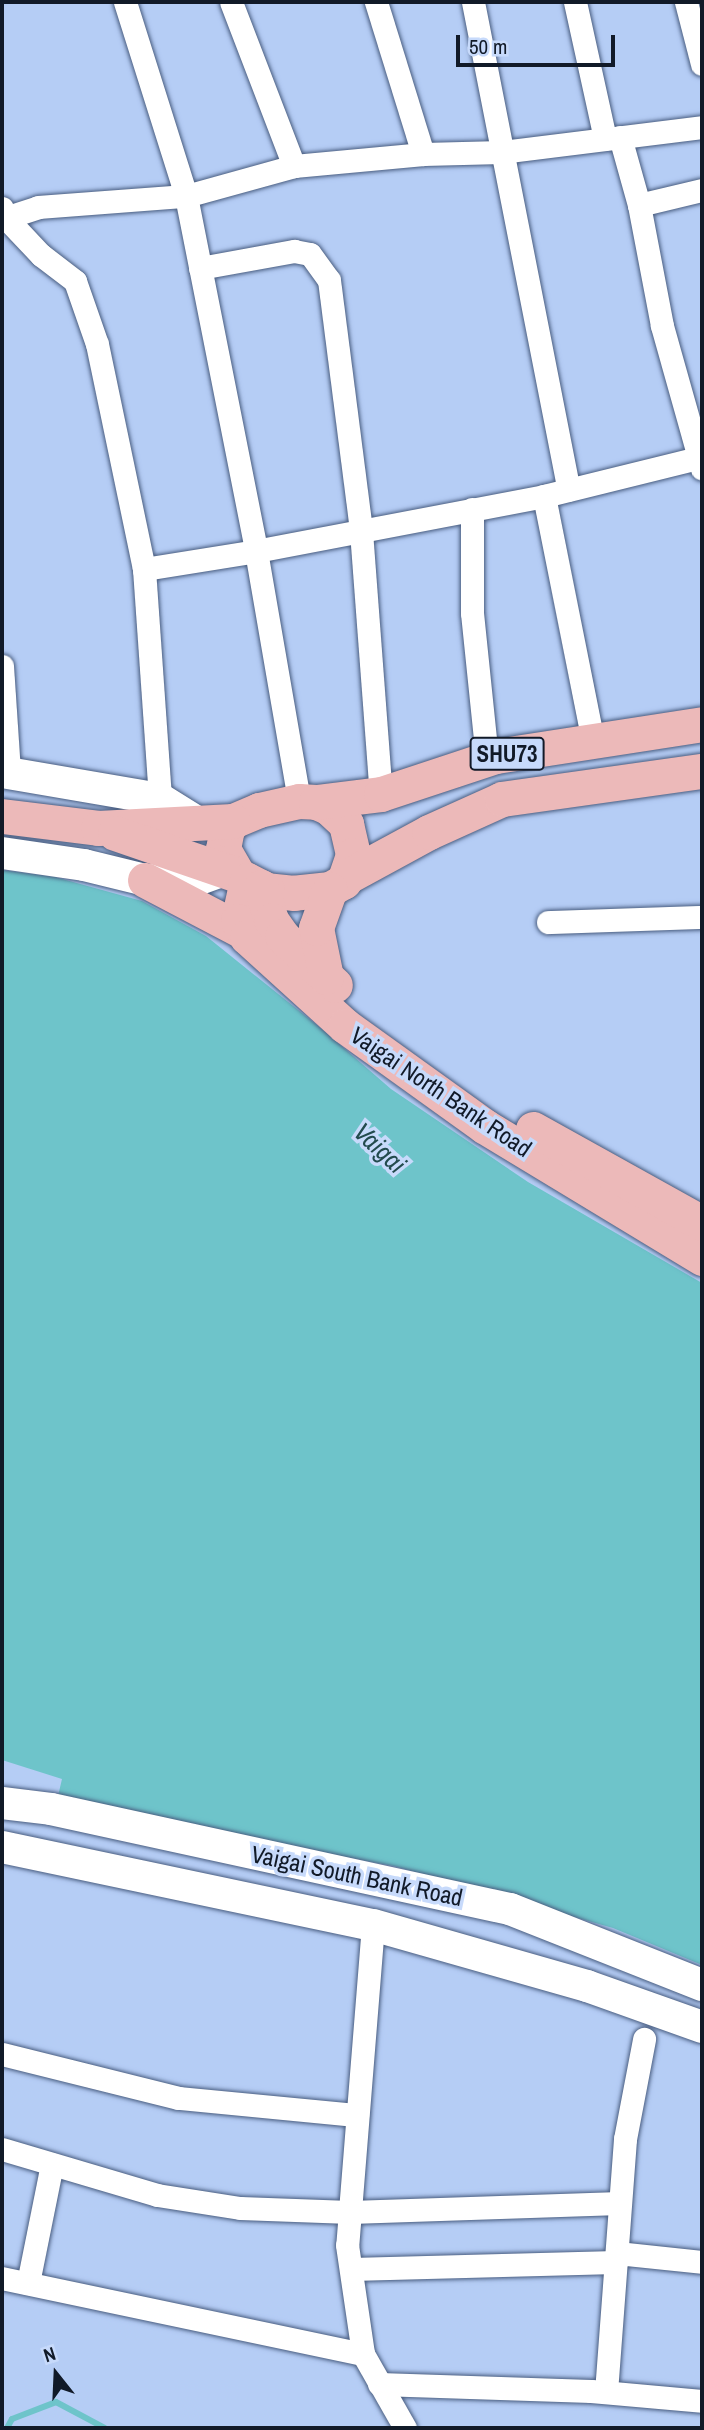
<!DOCTYPE html>
<style>
body{margin:0}
#map{position:relative;width:704px;height:2430px;overflow:hidden;background:#b5cdf5;font-family:"Archivo Narrow",sans-serif}
div>[style]{position:absolute}
.water>*{inset:0;background:#6ec4ca}
.stream>*{height:6px;margin:-3px;padding:0 3px;transform-origin:3px;border-radius:3px;background:#6ec4ca}
.roads{filter:drop-shadow(0 0 2px #495d80) drop-shadow(0 0 2px #495d80)}
.street>*{height:23px;margin:-11.5px;padding:0 11.5px;transform-origin:11.5px;border-radius:11.5px;background:#fff}
.secondary>*{height:32px;margin:-16px;padding:0 16px;transform-origin:16px;border-radius:16px;background:#fff}
.primary>*{height:35px;margin:-17.5px;padding:0 17.5px;transform-origin:17.5px;border-radius:17.5px;background:#ecb9b9}
span{translate:-50% -50%;white-space:nowrap;text-align:center;line-height:1.15;-webkit-text-stroke:7px #c7dafb;paint-order:stroke}
.shield-label span{padding:2px 5px;background:#c7dafb;border:2px solid;border-radius:5px;-webkit-text-stroke-width:0}
.shield-label{font-size:23px;color:#111a28;font-weight:700}
.street-label{font-size:24px;color:#111a28}
.water-label{font-size:26px;color:#234b4e;font-style:italic}
.frame{position:absolute;inset:0;border:4px solid #111a28;pointer-events:none}
.north{position:absolute;left:21px;top:2339px;width:70px;height:70px;-webkit-text-stroke:5px #c7dafb;paint-order:stroke;rotate:342deg;font-size:19px;font-weight:700;line-height:28px;text-align:center;color:#111a28}
.north::after{content:'';display:block;margin:auto;width:24px;height:32px;background:#111a28;clip-path:polygon(50% 0,100% 100%,50% 72%,0 100%)}
.scale{position:absolute;left:456px;top:35px;width:159px;height:32px;box-sizing:border-box;border:4px solid #111a28;border-top:0;padding-left:9px;font-size:21px;line-height:24px;white-space:nowrap;color:#111a28;-webkit-text-stroke:5px #c7dafb;paint-order:stroke}
</style>
<div id="map">
<div class="water">
<div style="clip-path:polygon(2px 870px,55px 877px,142px 901px,206px 936px,323px 1030px,391px 1089px,528px 1182px,702px 1283px,702px 1965px,613px 1928px,394px 1866px,257px 1841px,58px 1796px,62px 1779px,2px 1760px)"></div>
</div>
<div class="stream">
<div style="left:7px;top:2428px;width:10px;rotate:-61deg"></div>
<div style="left:12px;top:2419px;width:47px;rotate:-21.1deg"></div>
<div style="left:56px;top:2402px;width:55px;rotate:28deg"></div>
</div>
<div class="roads">
<div class="street">
<div style="left:125px;top:2px;width:203px;rotate:72.5deg"></div>
<div style="left:186px;top:196px;width:362px;rotate:78.8deg"></div>
<div style="left:256px;top:551px;width:254px;rotate:80.2deg"></div>
<div style="left:231px;top:2px;width:176px;rotate:69deg"></div>
<div style="left:376px;top:2px;width:159px;rotate:72.8deg"></div>
<div style="left:473px;top:2px;width:497px;rotate:78.9deg"></div>
<div style="left:575px;top:2px;width:140px;rotate:77.6deg"></div>
<div style="left:686px;top:2px;width:64px;rotate:75.5deg"></div>
<div style="left:620px;top:137px;width:71px;rotate:74.4deg"></div>
<div style="left:639px;top:205px;width:123px;rotate:79.2deg"></div>
<div style="left:662px;top:326px;width:148px;rotate:74.3deg"></div>
<div style="left:639px;top:205px;width:65px;rotate:-13.4deg"></div>
<div style="left:2px;top:208px;width:11px;rotate:68deg"></div>
<div style="left:6px;top:218px;width:51px;rotate:46.6deg"></div>
<div style="left:41px;top:255px;width:43px;rotate:37.4deg"></div>
<div style="left:75px;top:281px;width:67px;rotate:70.8deg"></div>
<div style="left:97px;top:344px;width:230px;rotate:78.2deg"></div>
<div style="left:144px;top:569px;width:113px;rotate:-9.1deg"></div>
<div style="left:256px;top:551px;width:293px;rotate:-10.8deg"></div>
<div style="left:544px;top:496px;width:159px;rotate:-13.9deg"></div>
<div style="left:2px;top:219px;width:38px;rotate:-18deg"></div>
<div style="left:38px;top:207px;width:148px;rotate:-4.3deg"></div>
<div style="left:186px;top:196px;width:112px;rotate:-15.5deg"></div>
<div style="left:294px;top:166px;width:130px;rotate:-5.3deg"></div>
<div style="left:423px;top:154px;width:79px;rotate:-1.5deg"></div>
<div style="left:502px;top:152px;width:202px;rotate:-7.1deg"></div>
<div style="left:200px;top:268px;width:96px;rotate:-10.3deg"></div>
<div style="left:294px;top:251px;width:16px;rotate:11deg"></div>
<div style="left:310px;top:254px;width:32px;rotate:54deg"></div>
<div style="left:329px;top:280px;width:253px;rotate:82.7deg"></div>
<div style="left:361px;top:531px;width:264px;rotate:85.7deg"></div>
<div style="left:544px;top:496px;width:250px;rotate:78.7deg"></div>
<div style="left:472px;top:509px;width:104px;rotate:90deg"></div>
<div style="left:472px;top:613px;width:147px;rotate:84.1deg"></div>
<div style="left:144px;top:569px;width:231px;rotate:86deg"></div>
<div style="left:2px;top:666px;width:106px;rotate:86.2deg"></div>
<div style="left:548px;top:922px;width:154px;rotate:-1.9deg"></div>
<div style="left:373px;top:1925px;width:321px;rotate:94.6deg"></div>
<div style="left:347px;top:2245px;width:110px;rotate:81.6deg"></div>
<div style="left:363px;top:2354px;width:85px;rotate:60.4deg"></div>
<div style="left:2px;top:2054px;width:182px;rotate:14deg"></div>
<div style="left:179px;top:2098px;width:179px;rotate:5.5deg"></div>
<div style="left:2px;top:2149px;width:162px;rotate:16.5deg"></div>
<div style="left:157px;top:2195px;width:84px;rotate:8.9deg"></div>
<div style="left:240px;top:2208px;width:110px;rotate:2.1deg"></div>
<div style="left:350px;top:2212px;width:270px;rotate:-1.9deg"></div>
<div style="left:617px;top:2253px;width:85px;rotate:6deg"></div>
<div style="left:351px;top:2269px;width:265px;rotate:-1.5deg"></div>
<div style="left:2px;top:2278px;width:369px;rotate:11.9deg"></div>
<div style="left:28px;top:2283px;width:121px;rotate:-78.6deg"></div>
<div style="left:379px;top:2384px;width:212px;rotate:1.9deg"></div>
<div style="left:591px;top:2391px;width:111px;rotate:5.1deg"></div>
<div style="left:606px;top:2392px;width:254px;rotate:-85.7deg"></div>
<div style="left:625px;top:2139px;width:102px;rotate:-79.2deg"></div>
</div>
<div class="secondary">
<div style="left:2px;top:772px;width:160px;rotate:9.7deg"></div>
<div style="left:160px;top:799px;width:44px;rotate:31.9deg"></div>
<div style="left:2px;top:853px;width:83px;rotate:8.3deg"></div>
<div style="left:84px;top:865px;width:63px;rotate:13.8deg"></div>
<div style="left:145px;top:880px;width:49px;rotate:1.2deg"></div>
<div style="left:194px;top:881px;width:33px;rotate:-20deg"></div>
<div style="left:2px;top:1803px;width:49px;rotate:7deg"></div>
<div style="left:51px;top:1809px;width:470px;rotate:12.3deg"></div>
<div style="left:510px;top:1909px;width:206px;rotate:21.6deg"></div>
<div style="left:2px;top:1847px;width:379px;rotate:11.9deg"></div>
<div style="left:373px;top:1925px;width:223px;rotate:15.9deg"></div>
<div style="left:587px;top:1986px;width:122px;rotate:19.6deg"></div>
</div>
<div class="primary">
<div style="left:299px;top:801px;width:17px;rotate:3deg"></div>
<div style="left:316px;top:802px;width:13px;rotate:23deg"></div>
<div style="left:328px;top:807px;width:25px;rotate:43deg"></div>
<div style="left:346px;top:824px;width:32px;rotate:77deg"></div>
<div style="left:353px;top:855px;width:28px;rotate:109deg"></div>
<div style="left:344px;top:881px;width:16px;rotate:150deg"></div>
<div style="left:330px;top:889px;width:36px;rotate:174deg"></div>
<div style="left:294px;top:893px;width:27px;rotate:-174deg"></div>
<div style="left:267px;top:890px;width:33px;rotate:-153deg"></div>
<div style="left:238px;top:875px;width:30px;rotate:-120deg"></div>
<div style="left:223px;top:849px;width:20px;rotate:-79deg"></div>
<div style="left:227px;top:829px;width:10px;rotate:-53deg"></div>
<div style="left:233px;top:821px;width:28px;rotate:-23deg"></div>
<div style="left:259px;top:810px;width:41px;rotate:-12.7deg"></div>
<div style="left:316px;top:802px;width:65px;rotate:-7deg"></div>
<div style="left:381px;top:794px;width:121px;rotate:-18.3deg"></div>
<div style="left:496px;top:756px;width:208px;rotate:-8.8deg"></div>
<div style="left:2px;top:816px;width:97px;rotate:7.1deg"></div>
<div style="left:98px;top:828px;width:135px;rotate:-3deg"></div>
<div style="left:115px;top:833px;width:130px;rotate:18.9deg"></div>
<div style="left:348px;top:876px;width:92px;rotate:-28.5deg"></div>
<div style="left:429px;top:832px;width:80px;rotate:-24.3deg"></div>
<div style="left:502px;top:799px;width:202px;rotate:-8deg"></div>
<div style="left:145px;top:880px;width:112px;rotate:27.7deg"></div>
<div style="left:247px;top:880px;width:42px;rotate:102.4deg"></div>
<div style="left:238px;top:921px;width:18px;rotate:61deg"></div>
<div style="left:247px;top:937px;width:132px;rotate:42.2deg"></div>
<div style="left:345px;top:1026px;width:171px;rotate:35.7deg"></div>
<div style="left:484px;top:1126px;width:255px;rotate:31.2deg"></div>
<div style="left:261px;top:887px;width:34px;rotate:73deg"></div>
<div style="left:271px;top:920px;width:19px;rotate:55deg"></div>
<div style="left:282px;top:936px;width:72px;rotate:42.8deg"></div>
<div style="left:326px;top:977px;width:50px;rotate:-101.5deg"></div>
<div style="left:316px;top:928px;width:41px;rotate:-70.3deg"></div>
<div style="left:533px;top:1129px;width:193px;rotate:29.1deg"></div>
</div>
</div>
<div class="shield-label">
<span style="left:507px;top:754px">SHU73</span>
</div>
<div class="street-label">
<span style="left:441px;top:1092px;rotate:34deg">Vaigai North Bank Road</span>
<span style="left:357px;top:1876px;rotate:12deg">Vaigai South Bank Road</span>
</div>
<div class="water-label">
<span style="left:380px;top:1148px;rotate:43deg">Vaigai</span>
</div>
<div class="frame"></div>
<div class="north">N</div>
<div class="scale">50 m</div>
</div>
